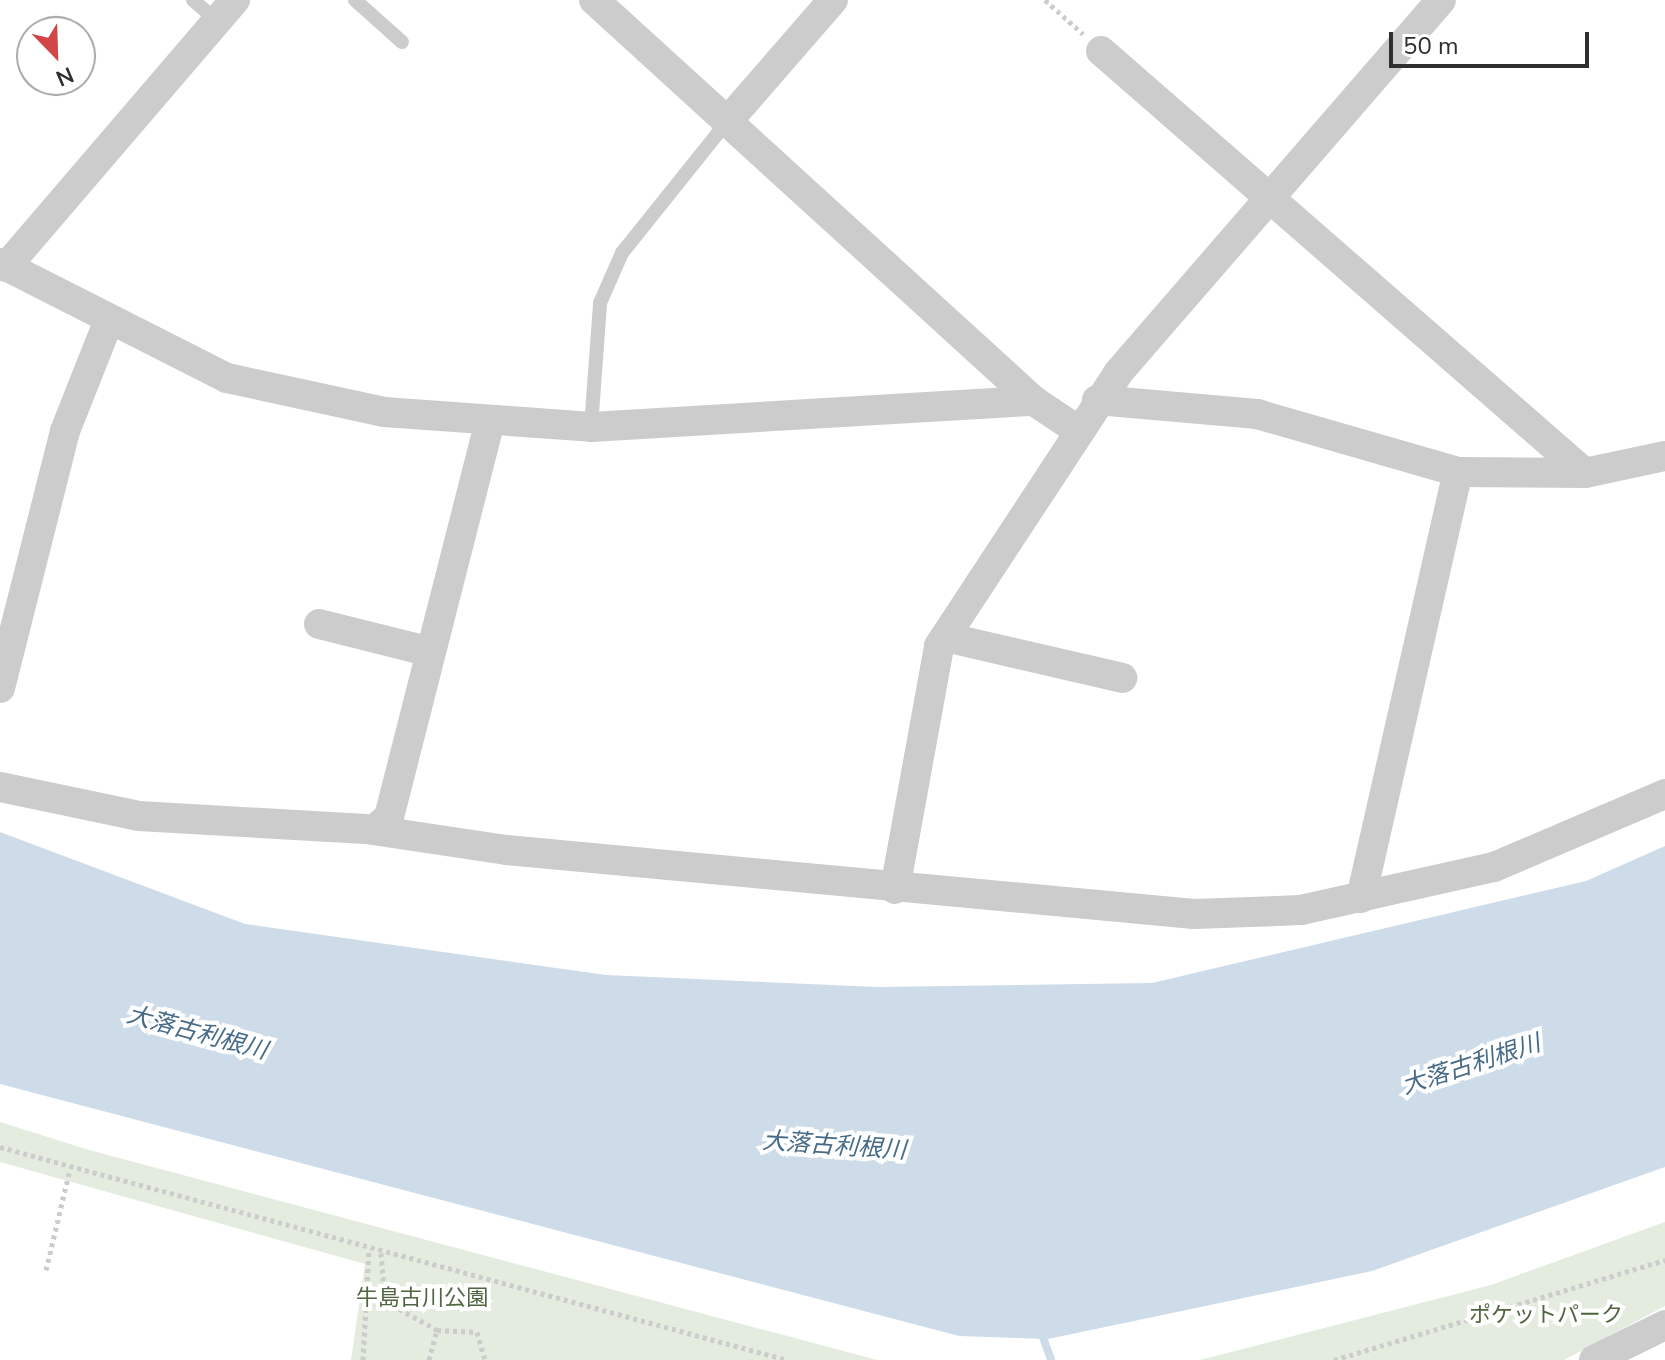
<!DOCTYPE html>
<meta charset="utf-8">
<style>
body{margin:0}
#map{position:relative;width:1665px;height:1360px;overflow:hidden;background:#fff;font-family:"Nunito Sans","Noto Sans JP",sans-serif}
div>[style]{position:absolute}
.green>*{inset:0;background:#e4ebdf}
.water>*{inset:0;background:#cddce8}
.stream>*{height:8px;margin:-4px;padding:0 4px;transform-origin:4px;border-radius:4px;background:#cddce8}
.path>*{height:5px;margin-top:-2.5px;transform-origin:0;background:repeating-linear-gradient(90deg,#ccc 0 4px,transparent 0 8px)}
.lane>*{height:14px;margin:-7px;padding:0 7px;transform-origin:7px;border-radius:7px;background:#ccc}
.street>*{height:30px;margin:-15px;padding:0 15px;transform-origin:15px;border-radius:15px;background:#ccc}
span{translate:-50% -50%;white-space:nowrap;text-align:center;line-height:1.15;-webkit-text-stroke:8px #fff;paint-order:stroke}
.park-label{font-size:22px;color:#506642}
.water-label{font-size:24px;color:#466b88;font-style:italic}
.north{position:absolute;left:16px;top:16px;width:80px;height:80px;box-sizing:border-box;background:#fff;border:2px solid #acacac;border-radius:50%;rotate:157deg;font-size:22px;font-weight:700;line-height:32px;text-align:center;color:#2f2f2f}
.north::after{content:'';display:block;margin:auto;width:28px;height:36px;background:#d14748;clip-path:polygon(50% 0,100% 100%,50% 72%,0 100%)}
.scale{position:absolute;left:1389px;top:32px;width:200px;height:36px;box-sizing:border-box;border:4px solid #2f2f2f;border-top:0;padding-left:10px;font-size:24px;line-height:28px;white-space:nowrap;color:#2f2f2f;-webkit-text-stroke:6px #fff;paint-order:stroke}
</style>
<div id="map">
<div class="green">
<div style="clip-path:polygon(0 1122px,89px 1150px,877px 1360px,351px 1360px,365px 1264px,0 1162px)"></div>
<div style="clip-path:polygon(1665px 1222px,1665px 1306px,1564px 1360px,1200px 1360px,1491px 1285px)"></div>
</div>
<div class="water">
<div style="clip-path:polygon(0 832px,245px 924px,606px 975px,878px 987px,1152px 983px,1586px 881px,1665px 846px,1665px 1167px,1372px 1271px,1048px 1339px,959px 1336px,0 1084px)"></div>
</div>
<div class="stream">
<div style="left:1041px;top:1332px;width:30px;rotate:70deg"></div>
</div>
<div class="path">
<div style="left:1045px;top:0;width:51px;rotate:41.8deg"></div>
<div style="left:0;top:1147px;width:816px;rotate:15.13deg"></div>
<div style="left:381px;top:1253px;width:48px;rotate:85.2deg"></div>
<div style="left:385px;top:1301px;width:60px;rotate:29.1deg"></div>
<div style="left:437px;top:1330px;width:40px;rotate:2.9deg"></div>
<div style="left:477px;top:1332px;width:29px;rotate:74deg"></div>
<div style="left:46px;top:1270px;width:104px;rotate:-76.6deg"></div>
<div style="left:363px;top:1360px;width:110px;rotate:-86.9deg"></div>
<div style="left:429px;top:1360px;width:31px;rotate:-75deg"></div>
<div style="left:1334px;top:1360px;width:346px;rotate:-16.8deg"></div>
</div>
<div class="lane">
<div style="left:193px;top:0;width:32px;rotate:41deg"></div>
<div style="left:355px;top:0;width:63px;rotate:41.8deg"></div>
<div style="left:591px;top:427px;width:124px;rotate:-85.8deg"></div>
<div style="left:600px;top:303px;width:55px;rotate:-66.3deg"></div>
<div style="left:622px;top:253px;width:166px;rotate:-51.3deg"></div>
</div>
<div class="street">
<div style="left:594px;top:0;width:595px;rotate:42.34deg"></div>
<div style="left:1034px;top:401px;width:50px;rotate:33.7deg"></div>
<div style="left:1101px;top:51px;width:642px;rotate:41.09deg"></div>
<div style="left:726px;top:123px;width:163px;rotate:-49deg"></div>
<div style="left:0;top:263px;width:254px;rotate:26.9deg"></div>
<div style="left:227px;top:378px;width:161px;rotate:12.2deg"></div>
<div style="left:384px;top:412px;width:208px;rotate:4.1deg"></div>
<div style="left:591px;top:427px;width:444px;rotate:-3.4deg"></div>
<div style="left:6px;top:267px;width:352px;rotate:-49.4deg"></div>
<div style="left:1097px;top:400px;width:161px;rotate:5deg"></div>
<div style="left:1257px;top:414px;width:209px;rotate:16.1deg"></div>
<div style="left:1458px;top:472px;width:127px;rotate:0.5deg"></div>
<div style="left:1585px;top:473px;width:82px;rotate:-12deg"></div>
<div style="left:319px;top:624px;width:115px;rotate:14deg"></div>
<div style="left:945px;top:637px;width:182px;rotate:13deg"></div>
<div style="left:0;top:688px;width:265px;rotate:-75.8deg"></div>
<div style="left:65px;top:431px;width:119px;rotate:-68.4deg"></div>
<div style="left:0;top:787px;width:142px;rotate:11.8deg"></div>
<div style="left:139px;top:816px;width:227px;rotate:3.3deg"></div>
<div style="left:366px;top:829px;width:142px;rotate:8.5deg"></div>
<div style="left:506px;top:850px;width:691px;rotate:5.31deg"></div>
<div style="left:1194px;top:914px;width:107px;rotate:-2.1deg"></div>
<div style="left:1301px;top:910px;width:198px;rotate:-12.6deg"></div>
<div style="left:1494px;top:867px;width:186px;rotate:-23.1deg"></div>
<div style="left:374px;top:830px;width:20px;rotate:-41deg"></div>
<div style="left:389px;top:817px;width:409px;rotate:-75.7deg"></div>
<div style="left:895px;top:889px;width:247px;rotate:-79.7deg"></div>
<div style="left:939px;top:646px;width:326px;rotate:-56.7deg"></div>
<div style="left:1118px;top:373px;width:493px;rotate:-49.1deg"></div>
<div style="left:1361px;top:898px;width:437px;rotate:-77.2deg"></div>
<div style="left:1594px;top:1360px;width:79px;rotate:-26.2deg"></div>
</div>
<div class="park-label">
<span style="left:422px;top:1299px">牛島古川公園</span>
<span style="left:1546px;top:1316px">ポケットパーク</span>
</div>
<div class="water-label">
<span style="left:197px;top:1033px;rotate:15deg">大落古利根川</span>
<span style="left:1471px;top:1065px;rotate:-18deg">大落古利根川</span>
<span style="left:834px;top:1146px;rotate:4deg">大落古利根川</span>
</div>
<div class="north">N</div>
<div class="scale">50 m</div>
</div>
